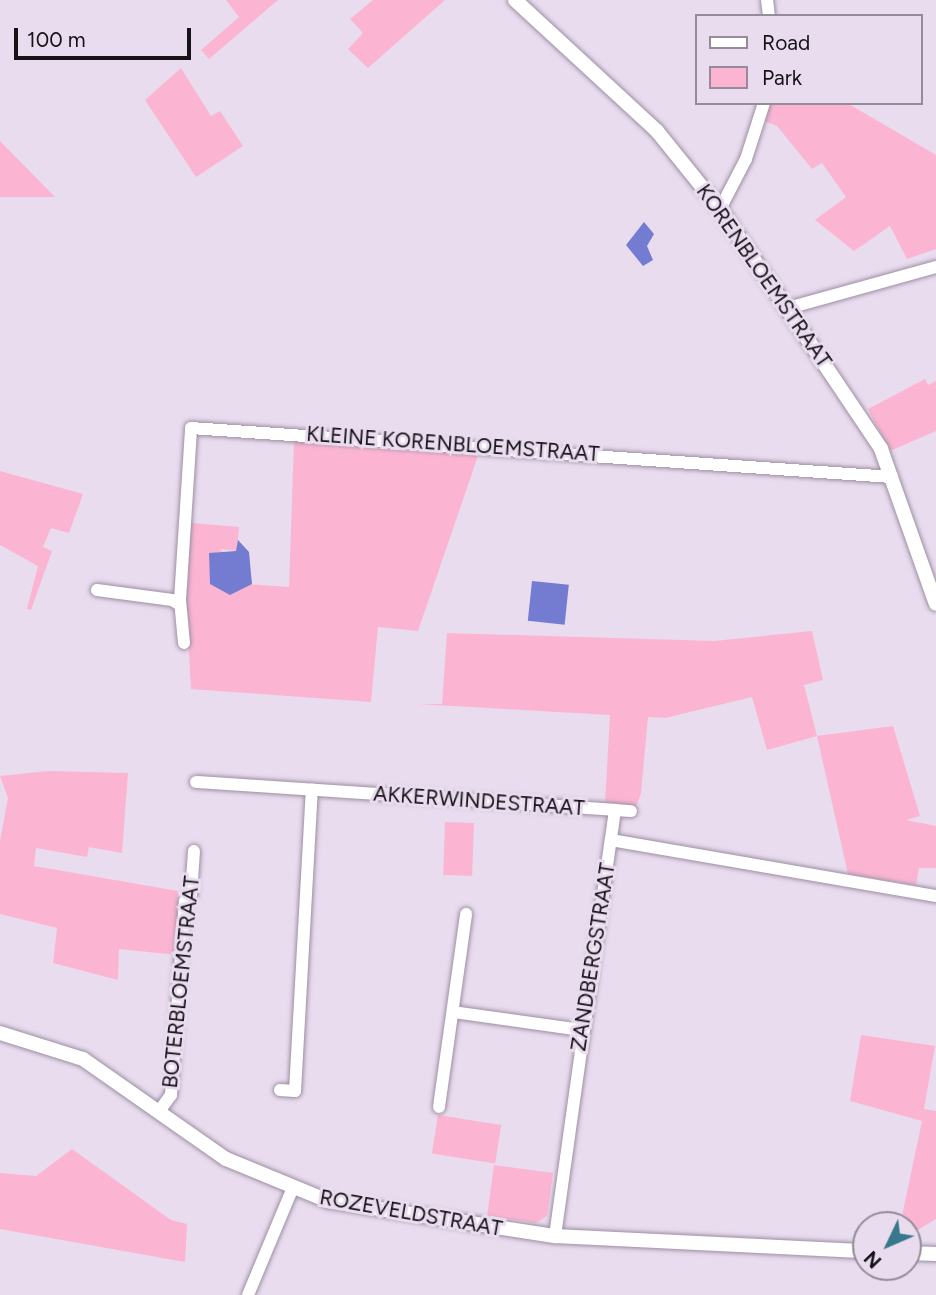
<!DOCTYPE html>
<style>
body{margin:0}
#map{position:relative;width:936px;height:1295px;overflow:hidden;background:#e9dcef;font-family:Figtree,sans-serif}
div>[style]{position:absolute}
.green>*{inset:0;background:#fbb5d3;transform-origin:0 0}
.water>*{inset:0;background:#737cd1;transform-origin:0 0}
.roads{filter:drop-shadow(0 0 2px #9c8fa2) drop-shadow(0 0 2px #9c8fa2)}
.minor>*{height:12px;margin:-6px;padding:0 6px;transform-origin:6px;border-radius:6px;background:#fff}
.tertiary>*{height:14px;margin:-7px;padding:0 7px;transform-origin:7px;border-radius:7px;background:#fff}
span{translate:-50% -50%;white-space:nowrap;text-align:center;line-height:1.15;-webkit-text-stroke:6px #e9dcef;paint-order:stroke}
.street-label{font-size:21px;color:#161218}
.legend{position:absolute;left:695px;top:14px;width:228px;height:91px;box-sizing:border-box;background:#e9dcef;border:2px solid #958b99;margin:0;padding:9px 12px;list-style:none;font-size:21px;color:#161218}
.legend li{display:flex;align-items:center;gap:14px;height:35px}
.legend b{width:35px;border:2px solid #958b99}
.north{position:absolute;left:852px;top:1211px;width:70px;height:70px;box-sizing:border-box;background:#e9dcef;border:2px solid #958b99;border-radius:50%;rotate:226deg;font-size:19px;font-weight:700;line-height:28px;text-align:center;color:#161218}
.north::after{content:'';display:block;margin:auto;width:24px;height:32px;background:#38788c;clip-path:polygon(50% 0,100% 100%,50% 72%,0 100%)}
.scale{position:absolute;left:14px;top:28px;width:177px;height:32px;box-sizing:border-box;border:4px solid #161218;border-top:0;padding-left:9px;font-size:21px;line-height:24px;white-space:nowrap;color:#161218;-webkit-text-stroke:5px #e9dcef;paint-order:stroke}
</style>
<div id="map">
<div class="green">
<div style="clip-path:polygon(226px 0,278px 0,209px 59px,201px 50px,239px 17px)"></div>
<div style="clip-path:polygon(373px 0,445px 0,368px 68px,348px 49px,363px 33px,350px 19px)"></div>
<div style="clip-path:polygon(181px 68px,211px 116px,220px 111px,243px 146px,196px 177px,145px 100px)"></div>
<div style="clip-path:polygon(767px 103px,847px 103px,936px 155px,936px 249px,907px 259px,890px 226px,854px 251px,815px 220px,846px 197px,822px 163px,812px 169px,777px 126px,764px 121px)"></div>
<div style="clip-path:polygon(0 141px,55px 197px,0 197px)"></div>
<div style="clip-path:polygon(925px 379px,928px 385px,936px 381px,936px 431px,890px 451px,868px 409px)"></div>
<div style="clip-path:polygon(294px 439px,480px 450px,418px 631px,378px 627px,371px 702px,191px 689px,186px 603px,191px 523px,239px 527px,237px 551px,220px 549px,247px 584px,289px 587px)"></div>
<div style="clip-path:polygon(0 471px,83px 494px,69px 533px,51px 528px,43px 547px,52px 551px,31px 610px,27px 609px,38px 566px,0 545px)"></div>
<div style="clip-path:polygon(812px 631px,823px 680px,804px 685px,817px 736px,893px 726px,920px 816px,906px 820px,936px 826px,936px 868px,919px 868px,916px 885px,848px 874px,817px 736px,767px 750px,752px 697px,665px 718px,648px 717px,641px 793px,636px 807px,605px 803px,610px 715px,418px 704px,442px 704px,447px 633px,714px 641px)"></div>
<div style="clip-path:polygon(48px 771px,128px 773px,122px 853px,89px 847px,87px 857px,36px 848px,34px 866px,178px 891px,177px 955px,119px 949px,118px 980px,53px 963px,57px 928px,0 914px,0 841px,8px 798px,0 776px)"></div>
<div style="left:445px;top:822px;width:29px;height:53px;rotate:2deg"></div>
<div style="clip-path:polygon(861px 1035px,935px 1046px,924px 1109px,936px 1111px,936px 1219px,908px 1236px,908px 1225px,900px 1225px,922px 1121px,850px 1101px)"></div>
<div style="left:438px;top:1115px;width:64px;height:39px;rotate:9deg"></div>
<div style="clip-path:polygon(72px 1149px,171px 1220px,187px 1224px,185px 1262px,0 1229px,0 1173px,36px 1176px)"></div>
<div style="clip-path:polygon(494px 1165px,553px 1173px,547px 1216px,536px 1223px,487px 1216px)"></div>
</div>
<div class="water">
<div style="clip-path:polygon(644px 222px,654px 234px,647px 246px,653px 260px,643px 266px,626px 245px)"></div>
<div style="clip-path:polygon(238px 540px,249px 552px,252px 584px,230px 595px,210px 584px,209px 553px,236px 551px)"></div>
<div style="left:532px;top:581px;width:37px;height:40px;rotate:6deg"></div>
</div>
<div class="roads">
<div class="minor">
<div style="left:767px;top:0;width:16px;rotate:83deg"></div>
<div style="left:720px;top:209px;width:56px;rotate:-62.5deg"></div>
<div style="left:746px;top:159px;width:59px;rotate:-72.2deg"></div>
<div style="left:788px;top:308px;width:154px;rotate:-15.5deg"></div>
<div style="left:97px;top:590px;width:76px;rotate:7.6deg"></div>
<div style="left:172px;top:600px;width:9px;rotate:32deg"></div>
<div style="left:184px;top:643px;width:43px;rotate:-95.3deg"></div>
<div style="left:180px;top:600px;width:172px;rotate:-86.3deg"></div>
<div style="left:191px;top:428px;width:703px;rotate:4deg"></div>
<div style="left:196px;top:782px;width:420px;rotate:3.8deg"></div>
<div style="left:615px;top:810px;width:30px;rotate:98deg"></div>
<div style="left:615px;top:810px;width:16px;rotate:4deg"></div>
<div style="left:453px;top:1012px;width:129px;rotate:8deg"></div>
<div style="left:280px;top:1090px;width:15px;rotate:4deg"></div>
<div style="left:295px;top:1091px;width:302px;rotate:-86.8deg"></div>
<div style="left:439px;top:1107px;width:195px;rotate:-82deg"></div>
<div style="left:160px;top:1110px;width:19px;rotate:-54deg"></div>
<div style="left:171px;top:1095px;width:194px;rotate:-85.9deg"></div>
<div style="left:185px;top:902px;width:10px;rotate:-53deg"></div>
<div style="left:191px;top:894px;width:43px;rotate:-86deg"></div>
<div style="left:555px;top:1236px;width:400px;rotate:-82deg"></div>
<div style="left:611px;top:840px;width:330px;rotate:9.8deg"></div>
<div style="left:248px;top:1295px;width:114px;rotate:-67.3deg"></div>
</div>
<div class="tertiary">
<div style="left:515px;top:0;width:193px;rotate:42.7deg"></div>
<div style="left:657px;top:131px;width:100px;rotate:51.1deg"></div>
<div style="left:720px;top:209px;width:289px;rotate:56.1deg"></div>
<div style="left:881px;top:449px;width:164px;rotate:70.5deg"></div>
<div style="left:0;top:1033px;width:87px;rotate:17.4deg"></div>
<div style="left:83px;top:1059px;width:174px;rotate:35deg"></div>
<div style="left:226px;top:1159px;width:110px;rotate:22.4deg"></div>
<div style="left:328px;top:1201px;width:230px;rotate:8.8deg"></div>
<div style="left:555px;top:1236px;width:311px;rotate:2.8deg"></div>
<div style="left:908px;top:1253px;width:28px;rotate:2deg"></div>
</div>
</div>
<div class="street-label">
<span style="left:764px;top:276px;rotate:55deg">KORENBLOEMSTRAAT</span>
<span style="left:453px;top:444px;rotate:4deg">KLEINE KORENBLOEMSTRAAT</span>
<span style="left:479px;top:801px;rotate:4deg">AKKERWINDESTRAAT</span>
<span style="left:593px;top:957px;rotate:-81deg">ZANDBERGSTRAAT</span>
<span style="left:181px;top:982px;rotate:-84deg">BOTERBLOEMSTRAAT</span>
<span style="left:411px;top:1213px;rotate:10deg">ROZEVELDSTRAAT</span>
</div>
<ul class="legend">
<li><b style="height:9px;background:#fff"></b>Road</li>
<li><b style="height:19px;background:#fbb5d3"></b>Park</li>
</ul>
<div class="north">N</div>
<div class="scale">100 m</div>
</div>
